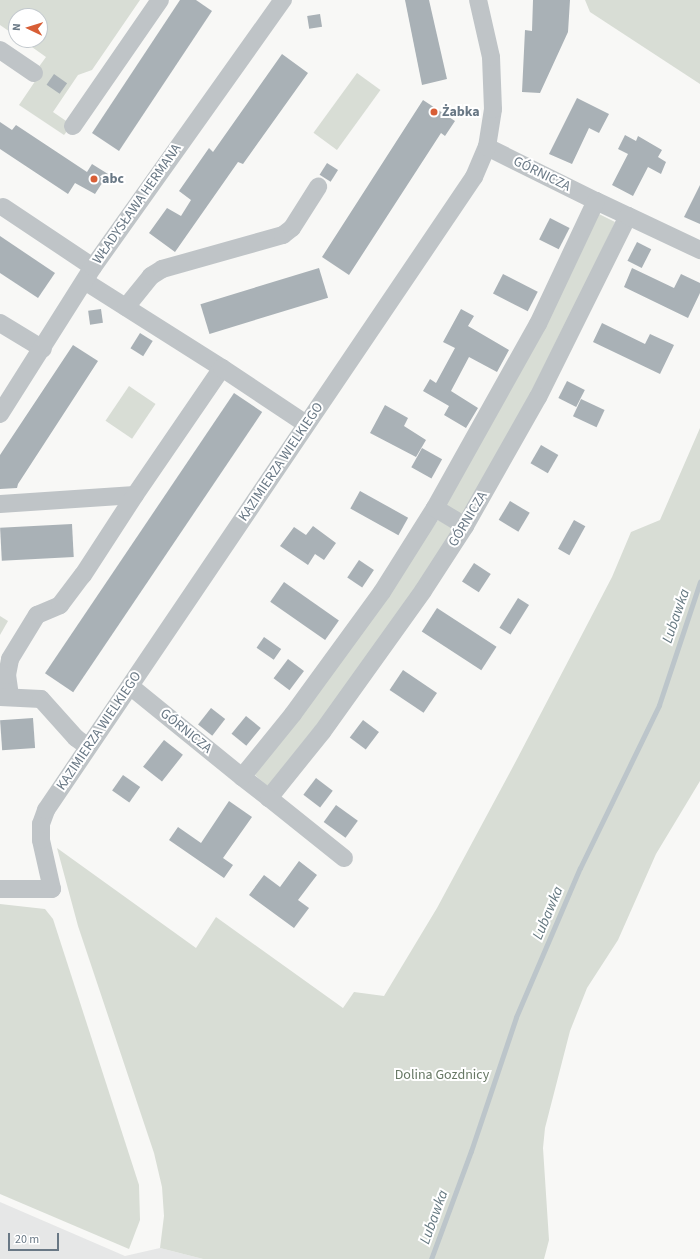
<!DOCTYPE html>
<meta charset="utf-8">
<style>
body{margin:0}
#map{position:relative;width:700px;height:1259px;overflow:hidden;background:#f8f8f6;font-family:"Source Sans 3",sans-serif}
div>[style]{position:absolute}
.built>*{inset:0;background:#e6e7e7}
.green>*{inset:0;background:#d8ddd5;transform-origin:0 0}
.stream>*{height:5px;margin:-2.5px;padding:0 2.5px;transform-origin:2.5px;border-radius:2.5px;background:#bcc5ca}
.building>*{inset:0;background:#a9b1b6;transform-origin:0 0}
.street>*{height:18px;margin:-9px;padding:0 9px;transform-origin:9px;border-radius:9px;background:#bfc4c7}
.dots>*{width:11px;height:11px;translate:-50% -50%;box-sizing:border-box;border:2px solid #fff;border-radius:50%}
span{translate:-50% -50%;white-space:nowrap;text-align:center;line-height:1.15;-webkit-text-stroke:4px #fff;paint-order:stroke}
.poi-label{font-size:14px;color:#697885;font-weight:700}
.left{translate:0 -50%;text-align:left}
.street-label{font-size:14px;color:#697885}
.park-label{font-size:14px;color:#677864}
.water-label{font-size:15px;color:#657880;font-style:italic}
.north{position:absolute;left:8px;top:8px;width:40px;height:40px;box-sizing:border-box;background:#fff;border:1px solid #c3c9ce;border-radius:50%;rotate:274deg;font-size:11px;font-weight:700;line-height:16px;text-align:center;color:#697885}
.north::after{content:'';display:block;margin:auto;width:14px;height:18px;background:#d85e36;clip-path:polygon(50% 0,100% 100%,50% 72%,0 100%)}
.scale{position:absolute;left:8px;top:1233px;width:51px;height:18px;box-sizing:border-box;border:2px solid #697885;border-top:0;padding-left:5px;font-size:12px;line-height:14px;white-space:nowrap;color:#697885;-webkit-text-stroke:3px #fff;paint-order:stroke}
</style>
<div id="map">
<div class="built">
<div style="clip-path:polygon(0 1202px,125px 1256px,160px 1248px,203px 1259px,0 1259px)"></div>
</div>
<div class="green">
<div style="clip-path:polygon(0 0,140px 0,92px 70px,78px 75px,53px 112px,72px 125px,64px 135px,19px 105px,42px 71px,38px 68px,46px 57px,22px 40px,40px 40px,40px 16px,16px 16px,16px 36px,0 25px)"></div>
<div style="clip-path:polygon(585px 0,700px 0,700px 84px,590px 12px)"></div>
<div style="left:357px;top:73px;width:29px;height:74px;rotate:36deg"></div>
<div style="clip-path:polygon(599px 214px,615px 222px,560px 342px,463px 515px,450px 511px,446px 503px)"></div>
<div style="left:129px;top:386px;width:32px;height:42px;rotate:34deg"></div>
<div style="clip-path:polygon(700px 428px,700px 781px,656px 854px,618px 940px,587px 988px,570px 1031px,545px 1128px,543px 1148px,549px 1240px,544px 1259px,203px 1259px,160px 1248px,164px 1216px,162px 1187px,154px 1153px,78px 926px,57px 848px,196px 948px,216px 917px,343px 1008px,354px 992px,384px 996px,437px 908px,516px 761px,612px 577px,631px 532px,660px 520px)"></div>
<div style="clip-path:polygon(438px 520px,454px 529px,366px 663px,268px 786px,266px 785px,255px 775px)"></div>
<div style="clip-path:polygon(0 616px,8px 621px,0 635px)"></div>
<div style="clip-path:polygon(0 904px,45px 909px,53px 919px,139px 1185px,140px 1220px,129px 1249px,0 1194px)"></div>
</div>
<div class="stream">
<div style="left:431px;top:1259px;width:115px;rotate:-69.7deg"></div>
<div style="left:471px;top:1151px;width:141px;rotate:-71.4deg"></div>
<div style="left:516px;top:1017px;width:162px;rotate:-66.8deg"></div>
<div style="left:580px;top:868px;width:181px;rotate:-64.1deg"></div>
<div style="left:659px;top:705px;width:130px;rotate:-71.6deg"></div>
</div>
<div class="building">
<div style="clip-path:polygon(180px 0,196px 0,212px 11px,119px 151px,92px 133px)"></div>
<div style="clip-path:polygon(405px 0,429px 0,447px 79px,422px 85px)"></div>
<div style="clip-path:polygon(533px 0,570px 0,568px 32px,540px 93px,522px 92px,525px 30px,532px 31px)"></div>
<div style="left:320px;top:14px;width:13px;height:13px;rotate:81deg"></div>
<div style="clip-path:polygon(282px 54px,308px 73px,243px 164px,238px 162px,175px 252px,149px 233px,167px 208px,181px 216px,191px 200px,179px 191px,209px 148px,213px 152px)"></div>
<div style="left:54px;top:74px;width:16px;height:13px;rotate:35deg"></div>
<div style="clip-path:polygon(577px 98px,609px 114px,599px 133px,589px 128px,572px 164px,549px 154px)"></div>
<div style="clip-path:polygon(423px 100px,455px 121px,445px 136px,441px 133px,349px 275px,322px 257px)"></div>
<div style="clip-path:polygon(0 122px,12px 130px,16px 125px,87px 172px,92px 164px,108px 174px,95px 194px,75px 183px,68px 194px,0 149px)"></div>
<div style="clip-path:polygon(625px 135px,636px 141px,638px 136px,662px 150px,658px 157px,666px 162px,661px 174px,648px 167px,633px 196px,612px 185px,628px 154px,618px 149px)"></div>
<div style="left:327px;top:163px;width:13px;height:14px;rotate:32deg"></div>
<div style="clip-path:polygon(700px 185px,700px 224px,684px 217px)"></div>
<div style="left:550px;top:218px;width:22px;height:24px;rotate:27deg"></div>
<div style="clip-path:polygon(0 236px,55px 273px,38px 298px,0 273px)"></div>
<div style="left:637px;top:242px;width:16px;height:21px;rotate:27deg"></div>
<div style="left:319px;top:268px;width:31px;height:124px;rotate:73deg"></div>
<div style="clip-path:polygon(632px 268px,674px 288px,681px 274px,700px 283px,700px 293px,688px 318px,624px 287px)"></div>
<div style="left:503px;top:274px;width:39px;height:22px;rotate:27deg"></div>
<div style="left:101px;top:309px;width:14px;height:13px;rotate:82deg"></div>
<div style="clip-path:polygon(461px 309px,474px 316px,468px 326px,509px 350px,497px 372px,469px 357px,451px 391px,478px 408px,466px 428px,444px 415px,449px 406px,423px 391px,430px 379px,436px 383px,455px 348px,443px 342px)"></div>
<div style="clip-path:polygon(602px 323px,645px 344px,650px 334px,674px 345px,660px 374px,593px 342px)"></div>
<div style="left:140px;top:333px;width:15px;height:18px;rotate:32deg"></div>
<div style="clip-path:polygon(73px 345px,98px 361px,18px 484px,17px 488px,0 489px,0 455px)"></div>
<div style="left:567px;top:381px;width:20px;height:19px;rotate:27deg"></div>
<div style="left:234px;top:393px;width:34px;height:338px;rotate:34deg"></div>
<div style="left:581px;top:399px;width:26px;height:19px;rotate:25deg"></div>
<div style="clip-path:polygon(385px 405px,408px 418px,404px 426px,426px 440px,416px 457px,370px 433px)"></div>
<div style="left:541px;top:445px;width:20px;height:21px;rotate:30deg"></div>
<div style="left:422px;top:448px;width:23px;height:22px;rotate:29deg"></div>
<div style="left:360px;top:491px;width:55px;height:20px;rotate:29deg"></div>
<div style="left:510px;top:501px;width:23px;height:22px;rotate:31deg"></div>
<div style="left:574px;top:520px;width:13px;height:33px;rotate:29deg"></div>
<div style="left:72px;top:524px;width:33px;height:72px;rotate:87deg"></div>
<div style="clip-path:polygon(313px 526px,336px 543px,324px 560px,315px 554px,308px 565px,280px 546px,294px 527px,306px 535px)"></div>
<div style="left:359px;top:560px;width:18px;height:21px;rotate:34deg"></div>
<div style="left:474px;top:563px;width:20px;height:22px;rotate:33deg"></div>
<div style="left:284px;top:582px;width:67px;height:24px;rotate:35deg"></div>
<div style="left:518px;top:598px;width:13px;height:35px;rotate:32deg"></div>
<div style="left:437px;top:608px;width:71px;height:28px;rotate:33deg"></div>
<div style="left:264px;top:637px;width:21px;height:13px;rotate:35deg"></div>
<div style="left:288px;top:659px;width:20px;height:24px;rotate:37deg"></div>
<div style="left:403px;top:670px;width:41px;height:24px;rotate:34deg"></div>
<div style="left:211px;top:708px;width:18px;height:21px;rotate:38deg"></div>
<div style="left:246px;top:716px;width:19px;height:23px;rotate:39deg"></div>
<div style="left:33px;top:718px;width:30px;height:33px;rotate:86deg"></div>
<div style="left:363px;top:720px;width:20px;height:22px;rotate:37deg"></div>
<div style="left:164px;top:740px;width:24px;height:34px;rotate:38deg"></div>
<div style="left:123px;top:775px;width:21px;height:19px;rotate:35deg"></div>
<div style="left:316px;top:778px;width:21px;height:21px;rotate:37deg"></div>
<div style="clip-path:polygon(229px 801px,252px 817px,223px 858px,233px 865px,224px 878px,169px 840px,178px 827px,201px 843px)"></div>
<div style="left:336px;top:805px;width:27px;height:21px;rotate:36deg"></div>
<div style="clip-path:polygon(299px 861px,317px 875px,298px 900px,309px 908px,294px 928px,249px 895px,264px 875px,280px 887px)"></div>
</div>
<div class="street">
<div style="left:0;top:50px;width:41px;rotate:34.1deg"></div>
<div style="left:73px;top:126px;width:153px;rotate:-55.4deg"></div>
<div style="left:487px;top:147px;width:122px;rotate:26.4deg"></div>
<div style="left:596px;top:201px;width:35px;rotate:25deg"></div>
<div style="left:628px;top:216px;width:202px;rotate:116.4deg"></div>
<div style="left:538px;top:397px;width:148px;rotate:119.5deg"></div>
<div style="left:465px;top:526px;width:77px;rotate:122.9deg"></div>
<div style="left:423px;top:591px;width:173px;rotate:125.6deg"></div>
<div style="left:322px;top:732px;width:85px;rotate:128.8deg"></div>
<div style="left:269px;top:798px;width:34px;rotate:-142deg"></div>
<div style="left:242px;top:777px;width:81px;rotate:-51deg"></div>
<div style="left:293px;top:714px;width:151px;rotate:-53.9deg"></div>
<div style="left:382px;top:592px;width:99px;rotate:-57.8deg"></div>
<div style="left:435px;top:508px;width:211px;rotate:-60.8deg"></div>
<div style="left:538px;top:324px;width:136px;rotate:-64.8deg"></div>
<div style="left:3px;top:207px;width:108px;rotate:33.7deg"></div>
<div style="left:628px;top:216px;width:80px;rotate:25.3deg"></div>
<div style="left:86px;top:282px;width:161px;rotate:32.3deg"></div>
<div style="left:126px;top:307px;width:40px;rotate:-51deg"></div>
<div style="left:151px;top:276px;width:13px;rotate:-32deg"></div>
<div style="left:162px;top:269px;width:126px;rotate:-15.7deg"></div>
<div style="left:283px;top:235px;width:11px;rotate:-38deg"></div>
<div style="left:292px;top:228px;width:49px;rotate:-57.6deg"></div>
<div style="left:0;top:323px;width:50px;rotate:31.2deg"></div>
<div style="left:0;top:414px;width:174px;rotate:-57.7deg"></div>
<div style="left:93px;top:267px;width:328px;rotate:-54.6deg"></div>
<div style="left:0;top:504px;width:135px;rotate:-3.8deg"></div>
<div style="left:135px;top:495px;width:154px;rotate:-55.6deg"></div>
<div style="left:222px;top:368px;width:101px;rotate:33.7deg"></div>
<div style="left:435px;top:508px;width:35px;rotate:31deg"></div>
<div style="left:130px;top:686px;width:144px;rotate:39.1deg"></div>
<div style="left:10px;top:696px;width:21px;rotate:-98deg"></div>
<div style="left:7px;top:675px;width:16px;rotate:-79deg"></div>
<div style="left:10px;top:659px;width:52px;rotate:-58.5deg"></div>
<div style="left:37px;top:615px;width:25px;rotate:-23deg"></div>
<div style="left:60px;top:605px;width:38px;rotate:-53deg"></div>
<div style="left:83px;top:575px;width:95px;rotate:-57deg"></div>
<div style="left:0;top:697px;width:41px;rotate:2.8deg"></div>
<div style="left:41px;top:699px;width:52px;rotate:48.1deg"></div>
<div style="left:76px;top:738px;width:14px;rotate:36deg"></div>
<div style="left:269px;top:798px;width:96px;rotate:38.7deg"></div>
<div style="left:0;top:889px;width:52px"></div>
<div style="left:52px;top:889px;width:50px;rotate:-102.7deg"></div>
<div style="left:41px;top:840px;width:16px;rotate:-90deg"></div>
<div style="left:41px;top:824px;width:15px;rotate:-70deg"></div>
<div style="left:46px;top:810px;width:764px;rotate:-55.94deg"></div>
<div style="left:474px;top:177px;width:33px;rotate:-67deg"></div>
<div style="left:487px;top:147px;width:38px;rotate:-81deg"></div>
<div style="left:493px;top:109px;width:52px;rotate:-92.2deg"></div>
<div style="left:491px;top:57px;width:58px;rotate:-102.8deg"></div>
</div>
<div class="dots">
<div style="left:434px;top:112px;background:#d85e36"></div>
<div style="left:94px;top:179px;background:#d85e36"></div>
</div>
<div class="poi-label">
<span class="left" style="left:442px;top:112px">Żabka</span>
<span class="left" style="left:102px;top:179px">abc</span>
</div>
<div class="street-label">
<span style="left:542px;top:174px;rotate:26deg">GÓRNICZA</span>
<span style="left:137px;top:204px;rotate:-55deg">WŁADYSŁAWA HERMANA</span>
<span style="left:281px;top:462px;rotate:-56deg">KAZIMIERZA WIELKIEGO</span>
<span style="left:468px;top:519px;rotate:-59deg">GÓRNICZA</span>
<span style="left:99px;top:731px;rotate:-56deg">KAZIMIERZA WIELKIEGO</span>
<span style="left:186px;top:731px;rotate:39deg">GÓRNICZA</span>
</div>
<div class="park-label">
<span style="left:442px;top:1075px">Dolina Gozdnicy</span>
</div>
<div class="water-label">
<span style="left:676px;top:616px;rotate:-71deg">Lubawka</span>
<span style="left:548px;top:913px;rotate:-67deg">Lubawka</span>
<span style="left:434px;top:1217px;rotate:-70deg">Lubawka</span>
</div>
<div class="north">N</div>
<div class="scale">20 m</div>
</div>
